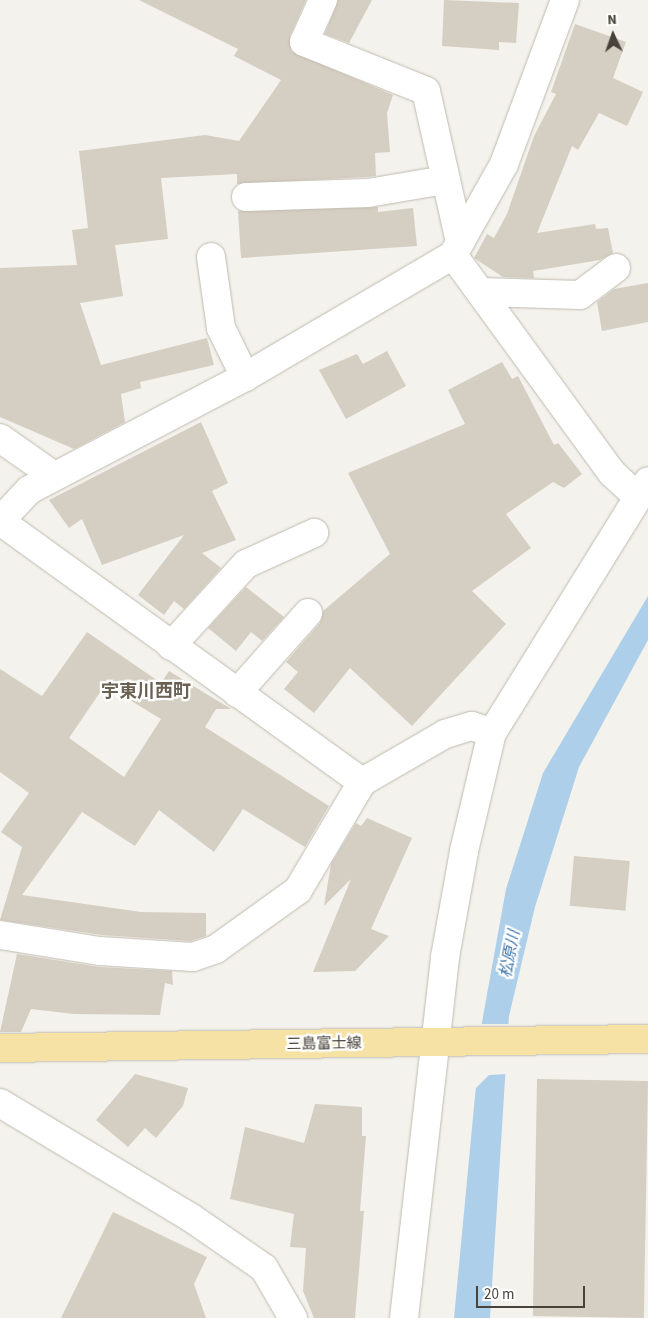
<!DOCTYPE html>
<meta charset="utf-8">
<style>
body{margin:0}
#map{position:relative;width:648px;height:1318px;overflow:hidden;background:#f4f2ec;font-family:"Source Sans 3","Noto Sans JP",sans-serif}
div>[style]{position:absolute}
.water>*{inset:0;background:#aecfea}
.pier>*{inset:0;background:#f4f2ec}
.building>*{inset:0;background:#d5cec2;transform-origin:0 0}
.roads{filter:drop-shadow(0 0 1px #bfbaaf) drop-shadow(0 0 1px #bfbaaf)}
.minor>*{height:28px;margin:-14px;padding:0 14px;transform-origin:14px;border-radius:14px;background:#fff}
.major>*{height:28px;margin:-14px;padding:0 14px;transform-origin:14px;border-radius:14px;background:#f5e2a4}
span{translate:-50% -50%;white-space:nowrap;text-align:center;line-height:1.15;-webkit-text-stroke:4.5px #fff;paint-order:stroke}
.street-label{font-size:15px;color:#48433a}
.water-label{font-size:16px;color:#3c76ab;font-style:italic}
.quarter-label{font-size:18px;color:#6a6152;font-weight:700}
.north{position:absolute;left:588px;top:10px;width:50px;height:50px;-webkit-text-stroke:4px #fff;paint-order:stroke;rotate:357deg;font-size:14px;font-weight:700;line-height:20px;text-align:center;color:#48433a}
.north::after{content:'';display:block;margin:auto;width:18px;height:22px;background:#48433a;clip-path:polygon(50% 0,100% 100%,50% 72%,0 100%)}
.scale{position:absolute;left:476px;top:1286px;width:109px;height:22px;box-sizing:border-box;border:2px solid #48433a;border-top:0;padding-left:6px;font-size:15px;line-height:18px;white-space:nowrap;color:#48433a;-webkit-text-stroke:4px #fff;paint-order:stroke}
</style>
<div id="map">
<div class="water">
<div style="clip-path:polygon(648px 596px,648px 640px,579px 767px,535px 907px,509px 1016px,490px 1318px,454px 1318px,482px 1022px,506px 889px,543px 773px)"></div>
</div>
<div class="pier">
<div style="clip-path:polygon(480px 1024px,511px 1024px,507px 1074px,489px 1075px,473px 1091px)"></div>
</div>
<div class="building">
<div style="clip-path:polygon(139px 0,306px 0,290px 36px,291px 51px,393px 95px,387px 113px,390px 152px,375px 153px,376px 176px,366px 177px,237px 184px,237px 174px,161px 178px,168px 239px,115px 245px,123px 296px,80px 303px,101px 365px,207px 338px,214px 365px,140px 382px,141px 388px,121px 394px,125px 422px,74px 449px,0 417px,0 268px,77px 265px,72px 230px,88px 228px,79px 151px,205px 135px,239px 141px,281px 80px,234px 56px,238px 49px)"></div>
<div style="clip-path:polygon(338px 0,372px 0,349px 43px,325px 34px)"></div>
<div style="clip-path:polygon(444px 0,519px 3px,516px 43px,499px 42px,499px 50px,442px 46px)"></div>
<div style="clip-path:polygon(575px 24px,626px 42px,613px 78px,643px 92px,627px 126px,599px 113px,578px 150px,572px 146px,537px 233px,595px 224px,596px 229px,608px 228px,613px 253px,600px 260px,533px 271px,534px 278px,503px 277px,474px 258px,487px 234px,494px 238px,507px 214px,534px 136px,556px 94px,551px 92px)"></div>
<div style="clip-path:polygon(378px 207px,378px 212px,413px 208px,417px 246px,241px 258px,238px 211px)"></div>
<div style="clip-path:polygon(648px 283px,648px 322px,602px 331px,597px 302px,614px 289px)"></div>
<div style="clip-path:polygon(387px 351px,406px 386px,346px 419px,319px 370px,357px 354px,363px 364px)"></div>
<div style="clip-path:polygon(502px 362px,512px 379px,518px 376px,554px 445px,558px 443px,582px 474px,564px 488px,553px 482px,506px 514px,531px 548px,472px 591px,506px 624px,412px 726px,350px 668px,314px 713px,284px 689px,298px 672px,286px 662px,320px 623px,323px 611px,390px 554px,348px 473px,465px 424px,448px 390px)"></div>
<div style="clip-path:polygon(201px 422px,228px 483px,212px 491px,236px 540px,202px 553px,221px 568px,184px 609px,174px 601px,164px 615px,138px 595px,184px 535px,102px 565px,82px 519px,69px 528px,49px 500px)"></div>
<div style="clip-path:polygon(246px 587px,284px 617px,262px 641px,251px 632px,236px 651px,208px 628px)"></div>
<div style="clip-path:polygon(evenodd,87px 632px,161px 683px,169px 671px,231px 709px,216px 709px,205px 727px,329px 806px,305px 847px,243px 809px,214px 852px,159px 810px,135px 846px,82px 812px,22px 895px,141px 912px,206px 913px,206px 936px,191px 941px,102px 935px,0 920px,22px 847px,1px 832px,29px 793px,0 772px,0 669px,42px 696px,87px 632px,105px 685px,161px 719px,124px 777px,69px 738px,105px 685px)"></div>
<div style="clip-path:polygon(367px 818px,412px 838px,371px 929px,389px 936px,355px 971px,313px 972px,351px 879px,324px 906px,331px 864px,356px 823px,361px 826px)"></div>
<div style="left:574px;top:856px;width:56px;height:50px;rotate:5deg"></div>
<div style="clip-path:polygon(17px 954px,99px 967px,172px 971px,173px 985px,165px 983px,160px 1015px,74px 1014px,31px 1009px,21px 1032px,0 1032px)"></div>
<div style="clip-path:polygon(135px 1074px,188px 1088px,183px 1106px,156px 1138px,145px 1128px,128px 1147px,96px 1120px)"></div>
<div style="left:648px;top:1081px;width:237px;height:111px;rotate:91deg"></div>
<div style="clip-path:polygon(315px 1104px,362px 1107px,362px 1136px,366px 1136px,360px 1211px,364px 1211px,355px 1318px,314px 1318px,303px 1291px,306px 1248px,290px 1247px,294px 1214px,230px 1199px,245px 1127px,304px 1143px)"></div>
<div style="clip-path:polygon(113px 1212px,207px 1257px,194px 1284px,206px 1318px,61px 1318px)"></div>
</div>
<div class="roads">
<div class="minor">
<div style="left:323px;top:0;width:46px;rotate:114.3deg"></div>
<div style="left:304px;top:42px;width:131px;rotate:21.9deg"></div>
<div style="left:426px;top:91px;width:155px;rotate:77.3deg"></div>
<div style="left:246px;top:197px;width:122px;rotate:-1.9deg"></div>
<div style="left:368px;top:193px;width:78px;rotate:-9.6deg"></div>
<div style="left:453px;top:255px;width:270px;rotate:53.9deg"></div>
<div style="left:612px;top:473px;width:35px;rotate:43deg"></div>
<div style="left:211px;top:257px;width:72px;rotate:82deg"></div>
<div style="left:221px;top:328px;width:55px;rotate:63.9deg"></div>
<div style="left:480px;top:292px;width:100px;rotate:1.7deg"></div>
<div style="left:580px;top:295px;width:45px;rotate:-36.9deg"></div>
<div style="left:0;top:438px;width:66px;rotate:35.1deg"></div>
<div style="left:0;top:521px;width:42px;rotate:-46.9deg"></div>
<div style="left:29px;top:490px;width:244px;rotate:-27.6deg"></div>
<div style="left:245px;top:377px;width:241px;rotate:-30.4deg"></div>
<div style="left:453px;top:255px;width:104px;rotate:-60.7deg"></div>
<div style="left:504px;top:164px;width:175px;rotate:-69.6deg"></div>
<div style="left:0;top:521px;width:446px;rotate:35.8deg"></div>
<div style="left:171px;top:646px;width:111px;rotate:-47.6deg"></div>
<div style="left:246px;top:564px;width:75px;rotate:-24.5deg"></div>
<div style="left:237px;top:693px;width:107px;rotate:-48.4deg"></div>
<div style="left:0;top:935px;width:101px;rotate:9.1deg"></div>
<div style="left:100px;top:951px;width:93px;rotate:3.7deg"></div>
<div style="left:193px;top:957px;width:24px;rotate:-19deg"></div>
<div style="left:216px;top:949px;width:101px;rotate:-35.7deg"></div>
<div style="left:298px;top:890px;width:126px;rotate:-59.3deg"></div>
<div style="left:362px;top:782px;width:96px;rotate:-30deg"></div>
<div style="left:445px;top:734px;width:28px;rotate:-17deg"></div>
<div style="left:472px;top:726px;width:21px;rotate:19deg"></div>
<div style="left:0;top:1103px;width:222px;rotate:31deg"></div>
<div style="left:190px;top:1217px;width:90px;rotate:34.6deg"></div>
<div style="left:264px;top:1268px;width:58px;rotate:59.9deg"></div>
<div style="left:404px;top:1318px;width:363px;rotate:-83.5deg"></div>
<div style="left:445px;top:957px;width:108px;rotate:-79.8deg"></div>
<div style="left:464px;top:851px;width:121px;rotate:-76.7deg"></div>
<div style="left:492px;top:733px;width:296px;rotate:-58.2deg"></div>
</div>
<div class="major">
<div style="left:0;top:1048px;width:648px;rotate:-0.8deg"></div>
</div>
</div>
<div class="street-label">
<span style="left:324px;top:1044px;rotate:-1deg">三島富士線</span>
</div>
<div class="water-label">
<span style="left:510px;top:954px;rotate:-79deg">松原川</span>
</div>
<div class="quarter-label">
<span style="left:146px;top:692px">宇東川西町</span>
</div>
<div class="north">N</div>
<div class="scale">20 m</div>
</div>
